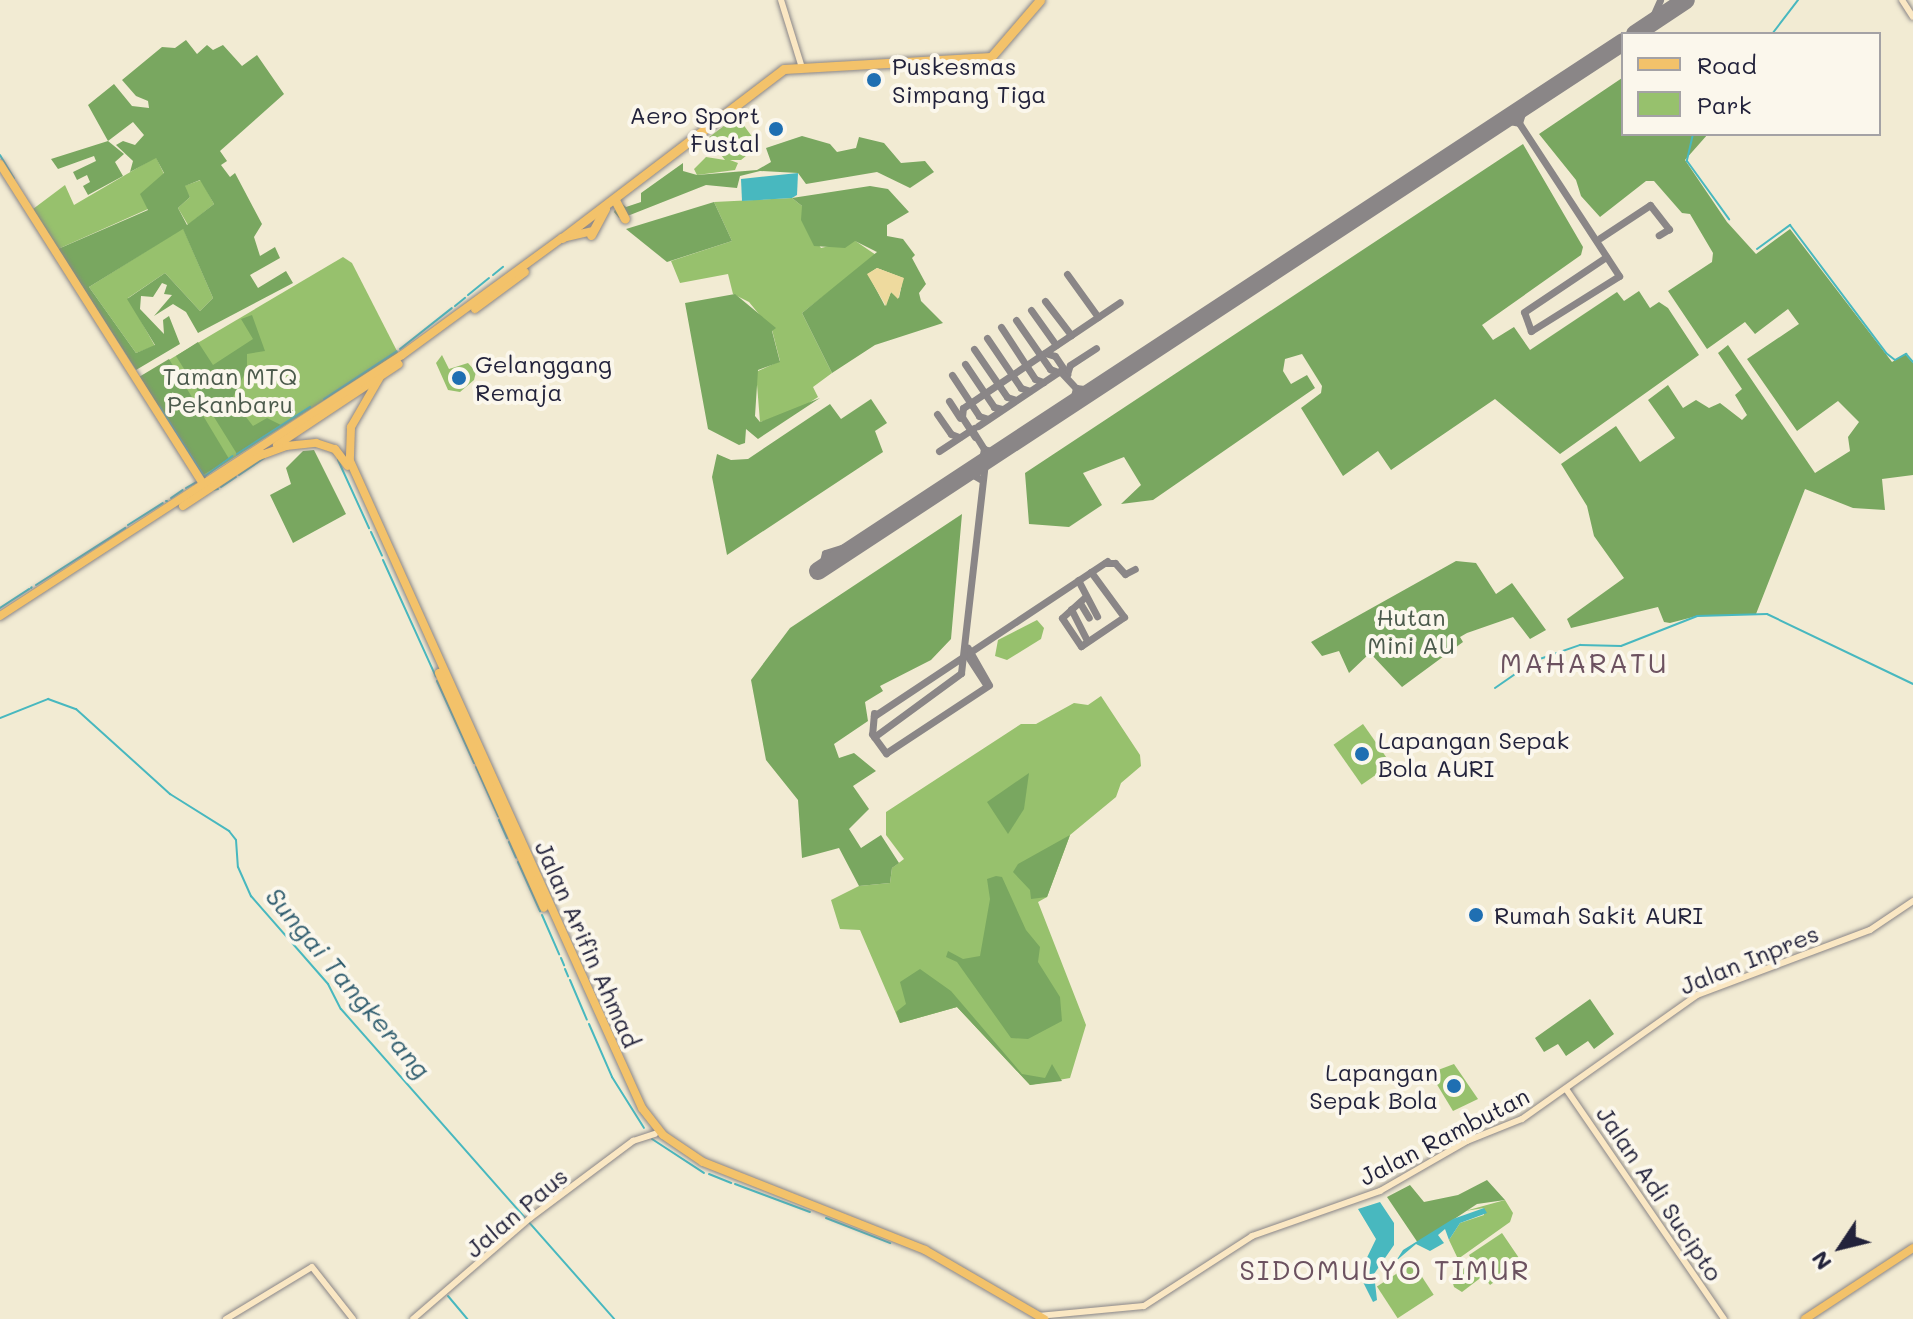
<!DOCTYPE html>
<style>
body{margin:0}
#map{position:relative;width:1913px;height:1319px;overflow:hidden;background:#f2ebd3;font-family:Mali,sans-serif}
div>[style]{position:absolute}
.green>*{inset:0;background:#97c16d;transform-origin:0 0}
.forest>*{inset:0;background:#79a760;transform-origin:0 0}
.sand>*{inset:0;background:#eeda9e}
.water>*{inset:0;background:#48b8bf}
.stream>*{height:2px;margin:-1px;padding:0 1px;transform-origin:1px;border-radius:1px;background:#48b8bf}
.taxiway>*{height:7px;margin:-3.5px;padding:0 3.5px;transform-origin:3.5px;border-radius:3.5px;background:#8a8687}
.runway>*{height:18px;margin:-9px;padding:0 9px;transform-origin:9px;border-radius:9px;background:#8a8687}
.roads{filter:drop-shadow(0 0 2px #8a8687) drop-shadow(0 0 2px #8a8687)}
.secondary>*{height:6px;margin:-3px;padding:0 3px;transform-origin:3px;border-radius:3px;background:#fae7c3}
.primary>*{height:8px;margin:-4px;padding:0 4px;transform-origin:4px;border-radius:4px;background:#f3c26a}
.trunk>*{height:9px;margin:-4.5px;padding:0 4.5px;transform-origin:4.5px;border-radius:4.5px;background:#f3c26a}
.dots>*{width:22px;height:22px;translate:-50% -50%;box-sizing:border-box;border:4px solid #fbf7ec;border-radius:50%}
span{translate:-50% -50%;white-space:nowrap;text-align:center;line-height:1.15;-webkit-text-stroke:8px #fbf7ec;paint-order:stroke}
.poi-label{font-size:24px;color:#22223b}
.left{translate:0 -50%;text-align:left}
.right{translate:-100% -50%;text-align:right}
.park-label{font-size:24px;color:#4b5a4c}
.street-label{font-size:24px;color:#22223b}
.water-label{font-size:26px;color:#315e70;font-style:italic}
.quarter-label{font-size:28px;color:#6c5260;letter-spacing:2px}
.legend{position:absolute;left:1621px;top:32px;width:260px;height:104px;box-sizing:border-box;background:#fbf7ec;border:2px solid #a4a2a5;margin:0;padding:10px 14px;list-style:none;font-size:24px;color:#22223b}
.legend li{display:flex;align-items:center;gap:16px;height:40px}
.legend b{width:40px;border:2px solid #a4a2a5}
.north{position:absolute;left:1801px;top:1207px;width:80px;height:80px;-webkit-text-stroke:6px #fbf7ec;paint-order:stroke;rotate:235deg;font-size:22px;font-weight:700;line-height:32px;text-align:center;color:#22223b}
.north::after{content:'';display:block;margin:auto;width:28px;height:36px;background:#22223b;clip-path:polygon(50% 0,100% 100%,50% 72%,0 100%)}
</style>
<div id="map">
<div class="green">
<div style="clip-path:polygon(737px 116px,753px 138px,746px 143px,752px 151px,741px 160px,730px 160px,738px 163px,735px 170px,697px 175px,694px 169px,706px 157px,725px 160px,708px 138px)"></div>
<div style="clip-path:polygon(156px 157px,164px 174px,148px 209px,58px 249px,33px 209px,65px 185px,74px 205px)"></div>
<div style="clip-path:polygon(201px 180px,214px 204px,188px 225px,178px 208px,190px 197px,184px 186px)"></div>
<div style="clip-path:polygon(792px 198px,802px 206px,806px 227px,821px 248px,854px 240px,876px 255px,802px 313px,832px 373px,813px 387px,818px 397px,795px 412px,760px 422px,756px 372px,780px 361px,772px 330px,749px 302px,733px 294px,728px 274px,680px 283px,671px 261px,732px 241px,714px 202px)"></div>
<div style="clip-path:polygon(183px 228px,213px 298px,200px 311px,165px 273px,128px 298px,155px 346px,136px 353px,89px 287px)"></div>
<div style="clip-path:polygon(343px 257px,352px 263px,398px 353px,204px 477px,140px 377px)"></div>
<div style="clip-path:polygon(442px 355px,449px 369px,468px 363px,476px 372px,474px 380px,460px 392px,448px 390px,436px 363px)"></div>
<div style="clip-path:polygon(1037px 620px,1044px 628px,1041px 639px,1007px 660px,995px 656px,998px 640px)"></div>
<div style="clip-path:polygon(1101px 696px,1140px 755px,1141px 766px,1121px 783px,1116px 797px,1070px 835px,1047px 897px,1038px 902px,1086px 1025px,1070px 1078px,1030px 1085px,957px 1007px,900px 1023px,860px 930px,840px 929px,831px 900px,859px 886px,890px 883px,892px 868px,904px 859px,886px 835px,886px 812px,1021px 724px,1036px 724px,1074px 703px,1088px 705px)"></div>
<div style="left:1363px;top:724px;width:49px;height:36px;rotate:55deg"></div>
<div style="clip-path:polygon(1454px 1064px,1478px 1099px,1453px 1111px,1430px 1073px)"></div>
<div style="clip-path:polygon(1505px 1200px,1513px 1213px,1510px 1222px,1458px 1259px,1449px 1240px,1460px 1223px,1484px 1215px,1484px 1208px,1465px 1211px)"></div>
<div style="clip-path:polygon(1502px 1233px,1519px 1258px,1508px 1272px,1490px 1285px,1483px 1276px,1462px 1292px,1454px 1287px,1451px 1277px,1473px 1262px,1469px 1255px)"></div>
<div style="left:1413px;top:1263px;width:38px;height:43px;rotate:57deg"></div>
</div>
<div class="forest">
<div style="clip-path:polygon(evenodd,186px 40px,197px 54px,207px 45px,213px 50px,223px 45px,242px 66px,257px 55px,284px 94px,220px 151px,227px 161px,221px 165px,230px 177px,235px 173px,262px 224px,254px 237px,260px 256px,275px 247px,280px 258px,250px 275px,258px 288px,286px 271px,293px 283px,198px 333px,186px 312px,173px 304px,154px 316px,172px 295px,164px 294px,167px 285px,162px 283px,153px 297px,141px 296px,140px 309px,164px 334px,163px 320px,169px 316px,180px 344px,136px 370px,58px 249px,148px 210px,140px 194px,164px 173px,156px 158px,130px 172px,133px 161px,116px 145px,123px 141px,135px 145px,144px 135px,133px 122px,108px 141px,124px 154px,115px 162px,123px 176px,88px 195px,83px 186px,90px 182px,87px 175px,77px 180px,73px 172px,96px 161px,94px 156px,58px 169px,51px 159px,108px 141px,88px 105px,114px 84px,132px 106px,149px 108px,148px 101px,136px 96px,122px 80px,162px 47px,175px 48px,186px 40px,200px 180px,214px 204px,187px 225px,178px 208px,190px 197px,185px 186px,200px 180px,186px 40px,183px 229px,213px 298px,200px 311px,165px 273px,127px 299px,155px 345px,136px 353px,89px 287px,183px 229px)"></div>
<div style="clip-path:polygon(1622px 78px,1623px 134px,1708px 134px,1685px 160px,1727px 222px,1756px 254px,1790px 229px,1892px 362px,1905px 354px,1913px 363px,1913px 475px,1882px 479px,1885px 510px,1853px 508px,1805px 489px,1756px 614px,1697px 616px,1670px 623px,1664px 622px,1658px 607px,1571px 628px,1567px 619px,1624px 578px,1594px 536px,1587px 506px,1561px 464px,1616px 426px,1640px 462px,1675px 438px,1648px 400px,1668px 385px,1683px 408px,1696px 400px,1709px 408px,1720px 403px,1742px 420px,1747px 415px,1735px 395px,1742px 389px,1718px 353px,1728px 345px,1815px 473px,1850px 451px,1848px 437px,1859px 422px,1838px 401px,1797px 431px,1747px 359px,1799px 324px,1788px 309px,1755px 334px,1745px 322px,1707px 349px,1668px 291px,1712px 262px,1713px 253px,1690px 214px,1682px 213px,1654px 181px,1646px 181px,1600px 217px,1581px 196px,1576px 180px,1539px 134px)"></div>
<div style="clip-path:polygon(802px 136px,830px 144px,837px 152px,856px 148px,859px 137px,884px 143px,901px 163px,925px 161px,934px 172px,910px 188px,877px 172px,806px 184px,798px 173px,760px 171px,740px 176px,737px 188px,706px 185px,630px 215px,619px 218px,614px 212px,619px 201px,626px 207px,641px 202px,641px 193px,683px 163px,683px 171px,697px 175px,757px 170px,771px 162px,766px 148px)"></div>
<div style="clip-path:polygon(1523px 144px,1583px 247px,1581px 255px,1482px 325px,1493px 340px,1514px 327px,1530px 350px,1617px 292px,1624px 301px,1639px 291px,1650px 308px,1659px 302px,1668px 308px,1699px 355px,1560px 454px,1495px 399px,1391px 470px,1378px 451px,1343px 476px,1301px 408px,1321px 393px,1322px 386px,1302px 354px,1285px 359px,1283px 371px,1291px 384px,1307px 375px,1315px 388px,1153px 500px,1121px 504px,1141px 485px,1124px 457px,1083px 473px,1102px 505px,1069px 527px,1029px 524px,1025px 473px)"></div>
<div style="clip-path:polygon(evenodd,870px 186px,888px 189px,909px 212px,887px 225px,887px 236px,903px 239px,915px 255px,912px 258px,926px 284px,919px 293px,921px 301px,943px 323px,875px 345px,832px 373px,802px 313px,877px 252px,855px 241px,845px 248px,814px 246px,801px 220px,802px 206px,792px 198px,870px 186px,877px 268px,903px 278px,899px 298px,891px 292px,885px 306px,868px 274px,877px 268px)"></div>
<div style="clip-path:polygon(714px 202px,732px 241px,667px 262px,626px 229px)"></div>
<div style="clip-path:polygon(735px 294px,776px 328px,772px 331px,780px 362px,758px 370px,755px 416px,760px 422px,820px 398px,758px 439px,746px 429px,745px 443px,739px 445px,708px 429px,685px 303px)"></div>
<div style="clip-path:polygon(252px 315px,265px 351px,247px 354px,247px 369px,232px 399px,253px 426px,267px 418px,281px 425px,237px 454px,176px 356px,198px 342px,213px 365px,253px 339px,241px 319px)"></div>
<div style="left:169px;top:359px;width:117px;height:34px;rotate:59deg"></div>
<div style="clip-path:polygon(871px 399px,887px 423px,875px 431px,883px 452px,727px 555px,712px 477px,717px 454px,731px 460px,748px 459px,830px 404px,841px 419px)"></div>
<div style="clip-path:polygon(314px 450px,346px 514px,293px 543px,270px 495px,291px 484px,286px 468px,303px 451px)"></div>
<div style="clip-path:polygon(962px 514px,951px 639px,931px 660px,880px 686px,883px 691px,865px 702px,868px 721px,834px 744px,839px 758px,854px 753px,876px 771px,853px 786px,869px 809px,849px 829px,861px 848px,881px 835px,899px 863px,892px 868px,890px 883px,859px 886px,839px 848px,802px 858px,798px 800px,766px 760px,751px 680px,790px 628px)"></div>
<div style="clip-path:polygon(1456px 561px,1476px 563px,1496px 594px,1512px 583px,1546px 630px,1530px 639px,1513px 617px,1467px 633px,1460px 637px,1463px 642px,1402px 687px,1370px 653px,1349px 673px,1339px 651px,1322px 656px,1311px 642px)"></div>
<div style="clip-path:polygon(1029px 773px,1024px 809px,1008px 834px,987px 802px)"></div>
<div style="clip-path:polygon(1070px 835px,1047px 897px,1031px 899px,1030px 890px,1013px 872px,1018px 864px)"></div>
<div style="clip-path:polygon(996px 876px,1002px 877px,1026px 930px,1040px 947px,1038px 962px,1060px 997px,1062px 1021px,1028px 1039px,1011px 1038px,957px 962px,946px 957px,948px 951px,963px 959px,980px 956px,990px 899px,987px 879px)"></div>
<div style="clip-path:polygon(920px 969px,951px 991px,1022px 1074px,1045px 1078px,1052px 1064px,1062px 1081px,1030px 1085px,957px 1007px,900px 1023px,896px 1012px,906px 1004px,900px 982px)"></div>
<div style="clip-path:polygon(1590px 999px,1614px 1034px,1594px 1049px,1588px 1041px,1566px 1056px,1558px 1044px,1544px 1052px,1535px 1038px)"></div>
<div style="clip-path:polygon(1487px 1180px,1505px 1200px,1477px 1204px,1418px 1243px,1387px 1197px,1410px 1185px,1424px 1202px,1458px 1195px)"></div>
</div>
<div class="sand">
<div style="clip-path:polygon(877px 268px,904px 278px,898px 299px,891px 292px,886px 306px,867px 274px)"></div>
</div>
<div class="water">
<div style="clip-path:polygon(798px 173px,797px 195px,792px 198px,742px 201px,741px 179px)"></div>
<div style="clip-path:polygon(1380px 1202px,1394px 1223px,1394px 1245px,1374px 1274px,1377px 1300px,1373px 1302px,1359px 1274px,1376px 1239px,1358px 1209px)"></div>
<div style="clip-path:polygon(1484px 1208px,1487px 1213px,1460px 1223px,1449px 1240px,1445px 1229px,1438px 1235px,1444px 1243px,1430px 1251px,1416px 1244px,1396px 1261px,1403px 1250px,1453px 1219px)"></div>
</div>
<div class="stream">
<div style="left:1772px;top:34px;width:43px;rotate:-52.6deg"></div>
<div style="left:1693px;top:134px;width:28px;rotate:103deg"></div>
<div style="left:1687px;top:161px;width:72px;rotate:54.1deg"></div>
<div style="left:0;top:155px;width:27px;rotate:59deg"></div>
<div style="left:1757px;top:249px;width:41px;rotate:-36deg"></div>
<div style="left:1790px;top:225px;width:160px;rotate:53.1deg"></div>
<div style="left:1886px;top:353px;width:11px;rotate:38deg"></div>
<div style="left:1895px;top:360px;width:13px;rotate:-29deg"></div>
<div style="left:1906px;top:354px;width:11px;rotate:49deg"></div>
<div style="left:493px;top:275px;width:13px;rotate:-39deg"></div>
<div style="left:468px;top:295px;width:27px;rotate:-39deg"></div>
<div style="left:455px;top:306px;width:13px;rotate:-39deg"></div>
<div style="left:400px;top:349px;width:66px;rotate:-38.3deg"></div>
<div style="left:324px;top:399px;width:87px;rotate:-33.3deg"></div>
<div style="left:159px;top:406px;width:85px;rotate:57.4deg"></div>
<div style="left:237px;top:454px;width:87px;rotate:-32.8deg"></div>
<div style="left:338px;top:460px;width:75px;rotate:65.5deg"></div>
<div style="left:239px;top:475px;width:30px;rotate:-34deg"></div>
<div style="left:205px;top:476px;width:34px;rotate:-36deg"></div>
<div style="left:221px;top:487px;width:18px;rotate:-34deg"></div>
<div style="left:186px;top:488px;width:14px;rotate:-30deg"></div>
<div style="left:212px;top:490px;width:6px;rotate:-9deg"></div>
<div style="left:171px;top:498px;width:14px;rotate:-34deg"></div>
<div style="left:166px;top:501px;width:1px"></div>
<div style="left:128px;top:525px;width:41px;rotate:-32.2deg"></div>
<div style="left:371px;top:532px;width:26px;rotate:65deg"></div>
<div style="left:383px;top:560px;width:128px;rotate:65.6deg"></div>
<div style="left:36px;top:585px;width:106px;rotate:-32.6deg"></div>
<div style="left:31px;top:588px;width:1px;rotate:-45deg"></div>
<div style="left:0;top:608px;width:35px;rotate:-33deg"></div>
<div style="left:437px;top:681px;width:90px;rotate:65.7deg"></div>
<div style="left:1495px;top:688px;width:47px;rotate:-34.7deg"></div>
<div style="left:1534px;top:661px;width:49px;rotate:-19.2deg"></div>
<div style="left:1580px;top:645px;width:41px;rotate:1.4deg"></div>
<div style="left:1621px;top:646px;width:82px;rotate:-21.5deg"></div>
<div style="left:1697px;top:616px;width:70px;rotate:-1.6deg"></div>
<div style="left:1767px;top:614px;width:162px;rotate:25.6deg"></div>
<div style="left:0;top:718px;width:52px;rotate:-21.6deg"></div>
<div style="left:48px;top:699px;width:30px;rotate:20deg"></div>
<div style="left:76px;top:709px;width:127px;rotate:42.1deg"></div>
<div style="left:170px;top:794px;width:70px;rotate:32.1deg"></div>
<div style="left:229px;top:831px;width:11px;rotate:52deg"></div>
<div style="left:236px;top:840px;width:27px;rotate:86deg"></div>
<div style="left:238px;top:867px;width:32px;rotate:66deg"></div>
<div style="left:251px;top:896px;width:117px;rotate:48.8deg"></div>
<div style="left:328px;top:984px;width:28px;rotate:63deg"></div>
<div style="left:341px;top:1009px;width:413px;rotate:48.6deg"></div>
<div style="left:476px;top:767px;width:54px;rotate:65.8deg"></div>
<div style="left:499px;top:820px;width:20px;rotate:66deg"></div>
<div style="left:509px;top:842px;width:17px;rotate:66deg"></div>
<div style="left:518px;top:862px;width:54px;rotate:65.8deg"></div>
<div style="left:542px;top:915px;width:43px;rotate:66.4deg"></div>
<div style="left:561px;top:958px;width:8px;rotate:67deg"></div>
<div style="left:565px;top:969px;width:8px;rotate:67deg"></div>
<div style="left:570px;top:980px;width:43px;rotate:67deg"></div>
<div style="left:589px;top:1024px;width:58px;rotate:66.5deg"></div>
<div style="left:612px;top:1077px;width:60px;rotate:57.9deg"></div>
<div style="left:652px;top:1139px;width:62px;rotate:33.2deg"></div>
<div style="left:709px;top:1174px;width:24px;rotate:22deg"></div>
<div style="left:735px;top:1184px;width:80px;rotate:20.5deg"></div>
<div style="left:826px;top:1218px;width:69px;rotate:21.3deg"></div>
<div style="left:448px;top:1296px;width:30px;rotate:50deg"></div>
</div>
<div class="taxiway">
<div style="left:1669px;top:11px;width:12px;rotate:-14deg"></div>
<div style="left:1681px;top:8px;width:8px;rotate:-76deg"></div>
<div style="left:1649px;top:25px;width:27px;rotate:-66deg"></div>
<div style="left:1504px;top:120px;width:15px;rotate:11deg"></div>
<div style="left:1519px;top:123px;width:17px;rotate:-73deg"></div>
<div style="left:1519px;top:123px;width:183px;rotate:56.8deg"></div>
<div style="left:1619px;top:276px;width:104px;rotate:148deg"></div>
<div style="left:1531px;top:331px;width:20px;rotate:-110deg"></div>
<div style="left:1524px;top:312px;width:99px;rotate:-33.9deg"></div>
<div style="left:1600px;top:238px;width:60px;rotate:-33.4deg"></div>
<div style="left:1650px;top:205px;width:31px;rotate:52deg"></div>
<div style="left:1669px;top:229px;width:12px;rotate:149deg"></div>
<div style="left:1067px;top:274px;width:53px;rotate:54.2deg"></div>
<div style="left:1045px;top:301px;width:43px;rotate:52.6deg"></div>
<div style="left:1031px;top:310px;width:43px;rotate:54.5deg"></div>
<div style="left:1016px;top:320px;width:60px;rotate:55.2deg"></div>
<div style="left:1050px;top:369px;width:9px;rotate:21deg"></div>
<div style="left:1001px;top:327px;width:62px;rotate:56.8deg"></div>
<div style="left:1035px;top:379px;width:9px;rotate:21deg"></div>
<div style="left:987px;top:338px;width:60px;rotate:55.8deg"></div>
<div style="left:1021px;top:388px;width:9px;rotate:18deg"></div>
<div style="left:974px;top:349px;width:58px;rotate:55.5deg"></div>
<div style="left:1007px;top:397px;width:9px;rotate:18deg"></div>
<div style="left:1045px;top:353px;width:10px;rotate:17deg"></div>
<div style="left:1055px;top:356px;width:22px;rotate:56deg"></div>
<div style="left:1067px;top:374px;width:9px;rotate:-72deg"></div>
<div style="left:1070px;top:365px;width:31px;rotate:-33deg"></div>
<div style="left:965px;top:364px;width:52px;rotate:56deg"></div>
<div style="left:994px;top:407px;width:8px;rotate:14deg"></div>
<div style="left:952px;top:375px;width:49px;rotate:56.6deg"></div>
<div style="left:979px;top:416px;width:9px;rotate:18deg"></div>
<div style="left:1076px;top:388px;width:16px;rotate:7deg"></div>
<div style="left:949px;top:401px;width:20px;rotate:57deg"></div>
<div style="left:937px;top:414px;width:24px;rotate:55deg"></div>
<div style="left:951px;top:434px;width:9px;rotate:21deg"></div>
<div style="left:978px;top:426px;width:99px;rotate:-33.9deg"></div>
<div style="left:1060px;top:371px;width:23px;rotate:47deg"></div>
<div style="left:1076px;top:388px;width:16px;rotate:104deg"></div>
<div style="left:974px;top:433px;width:19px;rotate:58deg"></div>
<div style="left:984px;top:449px;width:15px;rotate:101deg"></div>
<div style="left:975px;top:437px;width:24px;rotate:-123deg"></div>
<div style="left:962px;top:417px;width:9px;rotate:-84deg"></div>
<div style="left:963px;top:408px;width:189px;rotate:-34deg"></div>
<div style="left:984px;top:449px;width:15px;rotate:16deg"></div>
<div style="left:939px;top:451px;width:42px;rotate:-33.3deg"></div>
<div style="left:968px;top:472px;width:14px;rotate:30deg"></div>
<div style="left:844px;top:554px;width:20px;rotate:135deg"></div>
<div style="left:830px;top:568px;width:9px;rotate:-159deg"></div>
<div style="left:822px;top:565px;width:12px;rotate:-76deg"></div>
<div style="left:825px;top:553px;width:41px;rotate:-17.1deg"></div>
<div style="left:1105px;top:563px;width:10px"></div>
<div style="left:1115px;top:563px;width:15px;rotate:48deg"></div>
<div style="left:1125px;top:574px;width:11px;rotate:-27deg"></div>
<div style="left:1078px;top:580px;width:41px;rotate:62.2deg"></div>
<div style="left:1085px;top:597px;width:31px;rotate:138deg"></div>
<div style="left:1062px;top:618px;width:34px;rotate:56deg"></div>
<div style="left:1081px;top:646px;width:52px;rotate:-34deg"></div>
<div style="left:1124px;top:617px;width:56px;rotate:-126.3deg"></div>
<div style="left:1080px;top:603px;width:17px;rotate:59deg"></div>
<div style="left:1071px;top:609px;width:34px;rotate:63deg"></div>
<div style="left:965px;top:652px;width:40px;rotate:57.1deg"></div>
<div style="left:874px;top:713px;width:21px;rotate:95deg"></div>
<div style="left:872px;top:734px;width:24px;rotate:54deg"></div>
<div style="left:886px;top:753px;width:123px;rotate:-33.4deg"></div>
<div style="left:989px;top:685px;width:43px;rotate:-119.6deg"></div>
<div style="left:874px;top:716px;width:280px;rotate:-33.6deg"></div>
<div style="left:874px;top:737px;width:108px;rotate:-36.3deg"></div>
<div style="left:961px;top:673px;width:213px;rotate:-83.5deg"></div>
</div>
<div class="runway">
<div style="left:1635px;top:34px;width:61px;rotate:-33.7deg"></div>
<div style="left:818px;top:571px;width:963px;rotate:-33.31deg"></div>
</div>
<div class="roads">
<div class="secondary">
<div style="left:781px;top:0;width:71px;rotate:72.8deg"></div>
<div style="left:1902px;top:0;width:20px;rotate:57deg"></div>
<div style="left:1566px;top:1089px;width:279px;rotate:55.5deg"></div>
<div style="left:1038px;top:1316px;width:106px;rotate:-5.4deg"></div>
<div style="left:1144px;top:1306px;width:129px;rotate:-32.9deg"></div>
<div style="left:1252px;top:1236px;width:136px;rotate:-19.4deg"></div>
<div style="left:1380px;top:1191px;width:100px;rotate:-29.9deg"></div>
<div style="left:1467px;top:1141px;width:59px;rotate:-21.8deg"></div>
<div style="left:1522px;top:1119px;width:214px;rotate:-35.3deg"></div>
<div style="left:1697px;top:995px;width:185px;rotate:-20.6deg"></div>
<div style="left:1870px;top:930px;width:52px;rotate:-34deg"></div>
<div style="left:226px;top:1319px;width:100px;rotate:-31.2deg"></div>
<div style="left:312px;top:1267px;width:66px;rotate:51.7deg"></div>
<div style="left:413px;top:1319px;width:155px;rotate:-40.8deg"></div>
<div style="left:530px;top:1218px;width:129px;rotate:-36.8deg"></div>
<div style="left:633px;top:1141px;width:23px;rotate:-18deg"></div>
</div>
<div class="primary">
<div style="left:0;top:164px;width:380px;rotate:57.6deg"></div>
<div style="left:475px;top:309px;width:62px;rotate:-36.5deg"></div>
<div style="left:380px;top:377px;width:58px;rotate:120.1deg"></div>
<div style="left:351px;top:427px;width:34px;rotate:92deg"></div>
<div style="left:350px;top:461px;width:710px;rotate:65.71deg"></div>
<div style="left:642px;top:1108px;width:34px;rotate:52deg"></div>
<div style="left:663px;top:1135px;width:48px;rotate:34deg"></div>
<div style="left:703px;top:1162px;width:239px;rotate:21.6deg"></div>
<div style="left:925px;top:1250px;width:138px;rotate:30.1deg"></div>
<div style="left:277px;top:445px;width:146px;rotate:-33.6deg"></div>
<div style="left:259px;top:456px;width:29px;rotate:-20deg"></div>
<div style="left:286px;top:446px;width:30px;rotate:-6deg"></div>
<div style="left:316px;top:443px;width:20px;rotate:18deg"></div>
<div style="left:335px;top:449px;width:21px;rotate:53deg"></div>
<div style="left:183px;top:506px;width:95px;rotate:-33.4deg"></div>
<div style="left:0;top:616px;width:479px;rotate:-33deg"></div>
<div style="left:402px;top:355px;width:198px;rotate:-36.2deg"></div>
<div style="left:562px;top:238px;width:31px;rotate:-13deg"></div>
<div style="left:439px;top:673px;width:257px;rotate:65.9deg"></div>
<div style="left:1805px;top:1319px;width:129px;rotate:-33.3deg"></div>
</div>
<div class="trunk">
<div style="left:615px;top:200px;width:21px;rotate:62deg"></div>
<div style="left:591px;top:235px;width:30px;rotate:-62deg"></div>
<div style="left:562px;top:238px;width:279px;rotate:-37.3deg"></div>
<div style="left:784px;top:69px;width:207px;rotate:-3.3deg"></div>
<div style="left:991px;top:57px;width:75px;rotate:-49.3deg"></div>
</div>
</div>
<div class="dots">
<div style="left:874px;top:80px;background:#1f6fb2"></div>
<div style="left:776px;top:129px;background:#1f6fb2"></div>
<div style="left:459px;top:378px;background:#1f6fb2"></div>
<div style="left:1362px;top:754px;background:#1f6fb2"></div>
<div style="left:1476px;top:915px;background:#1f6fb2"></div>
<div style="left:1454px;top:1086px;background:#1f6fb2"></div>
</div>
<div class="poi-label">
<span class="left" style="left:892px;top:80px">Puskesmas<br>Simpang Tiga</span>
<span class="right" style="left:760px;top:129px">Aero Sport<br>Fustal</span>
<span class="left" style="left:475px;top:378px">Gelanggang<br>Remaja</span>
<span class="left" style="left:1378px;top:754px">Lapangan Sepak<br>Bola AURI</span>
<span class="left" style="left:1494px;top:915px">Rumah Sakit AURI</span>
<span class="right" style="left:1438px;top:1086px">Lapangan<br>Sepak Bola</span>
</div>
<div class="park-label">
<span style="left:230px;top:390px">Taman MTQ<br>Pekanbaru</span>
<span style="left:1411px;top:631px">Hutan<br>Mini AU</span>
</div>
<div class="street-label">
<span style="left:588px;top:944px;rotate:66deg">Jalan Arifin Ahmad</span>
<span style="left:1749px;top:959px;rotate:-22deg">Jalan Inpres</span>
<span style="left:1444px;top:1136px;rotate:-27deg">Jalan Rambutan</span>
<span style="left:1660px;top:1193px;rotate:56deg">Jalan Adi Sucipto</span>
<span style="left:516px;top:1212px;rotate:-40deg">Jalan Paus</span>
</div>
<div class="water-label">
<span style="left:348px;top:983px;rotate:50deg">Sungai Tangkerang</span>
</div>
<div class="quarter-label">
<span style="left:1584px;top:662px">MAHARATU</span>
<span style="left:1385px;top:1269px">SIDOMULYO TIMUR</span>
</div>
<ul class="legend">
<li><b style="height:10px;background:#f3c26a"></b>Road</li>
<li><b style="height:22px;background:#97c16d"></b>Park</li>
</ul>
<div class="north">N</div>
</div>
